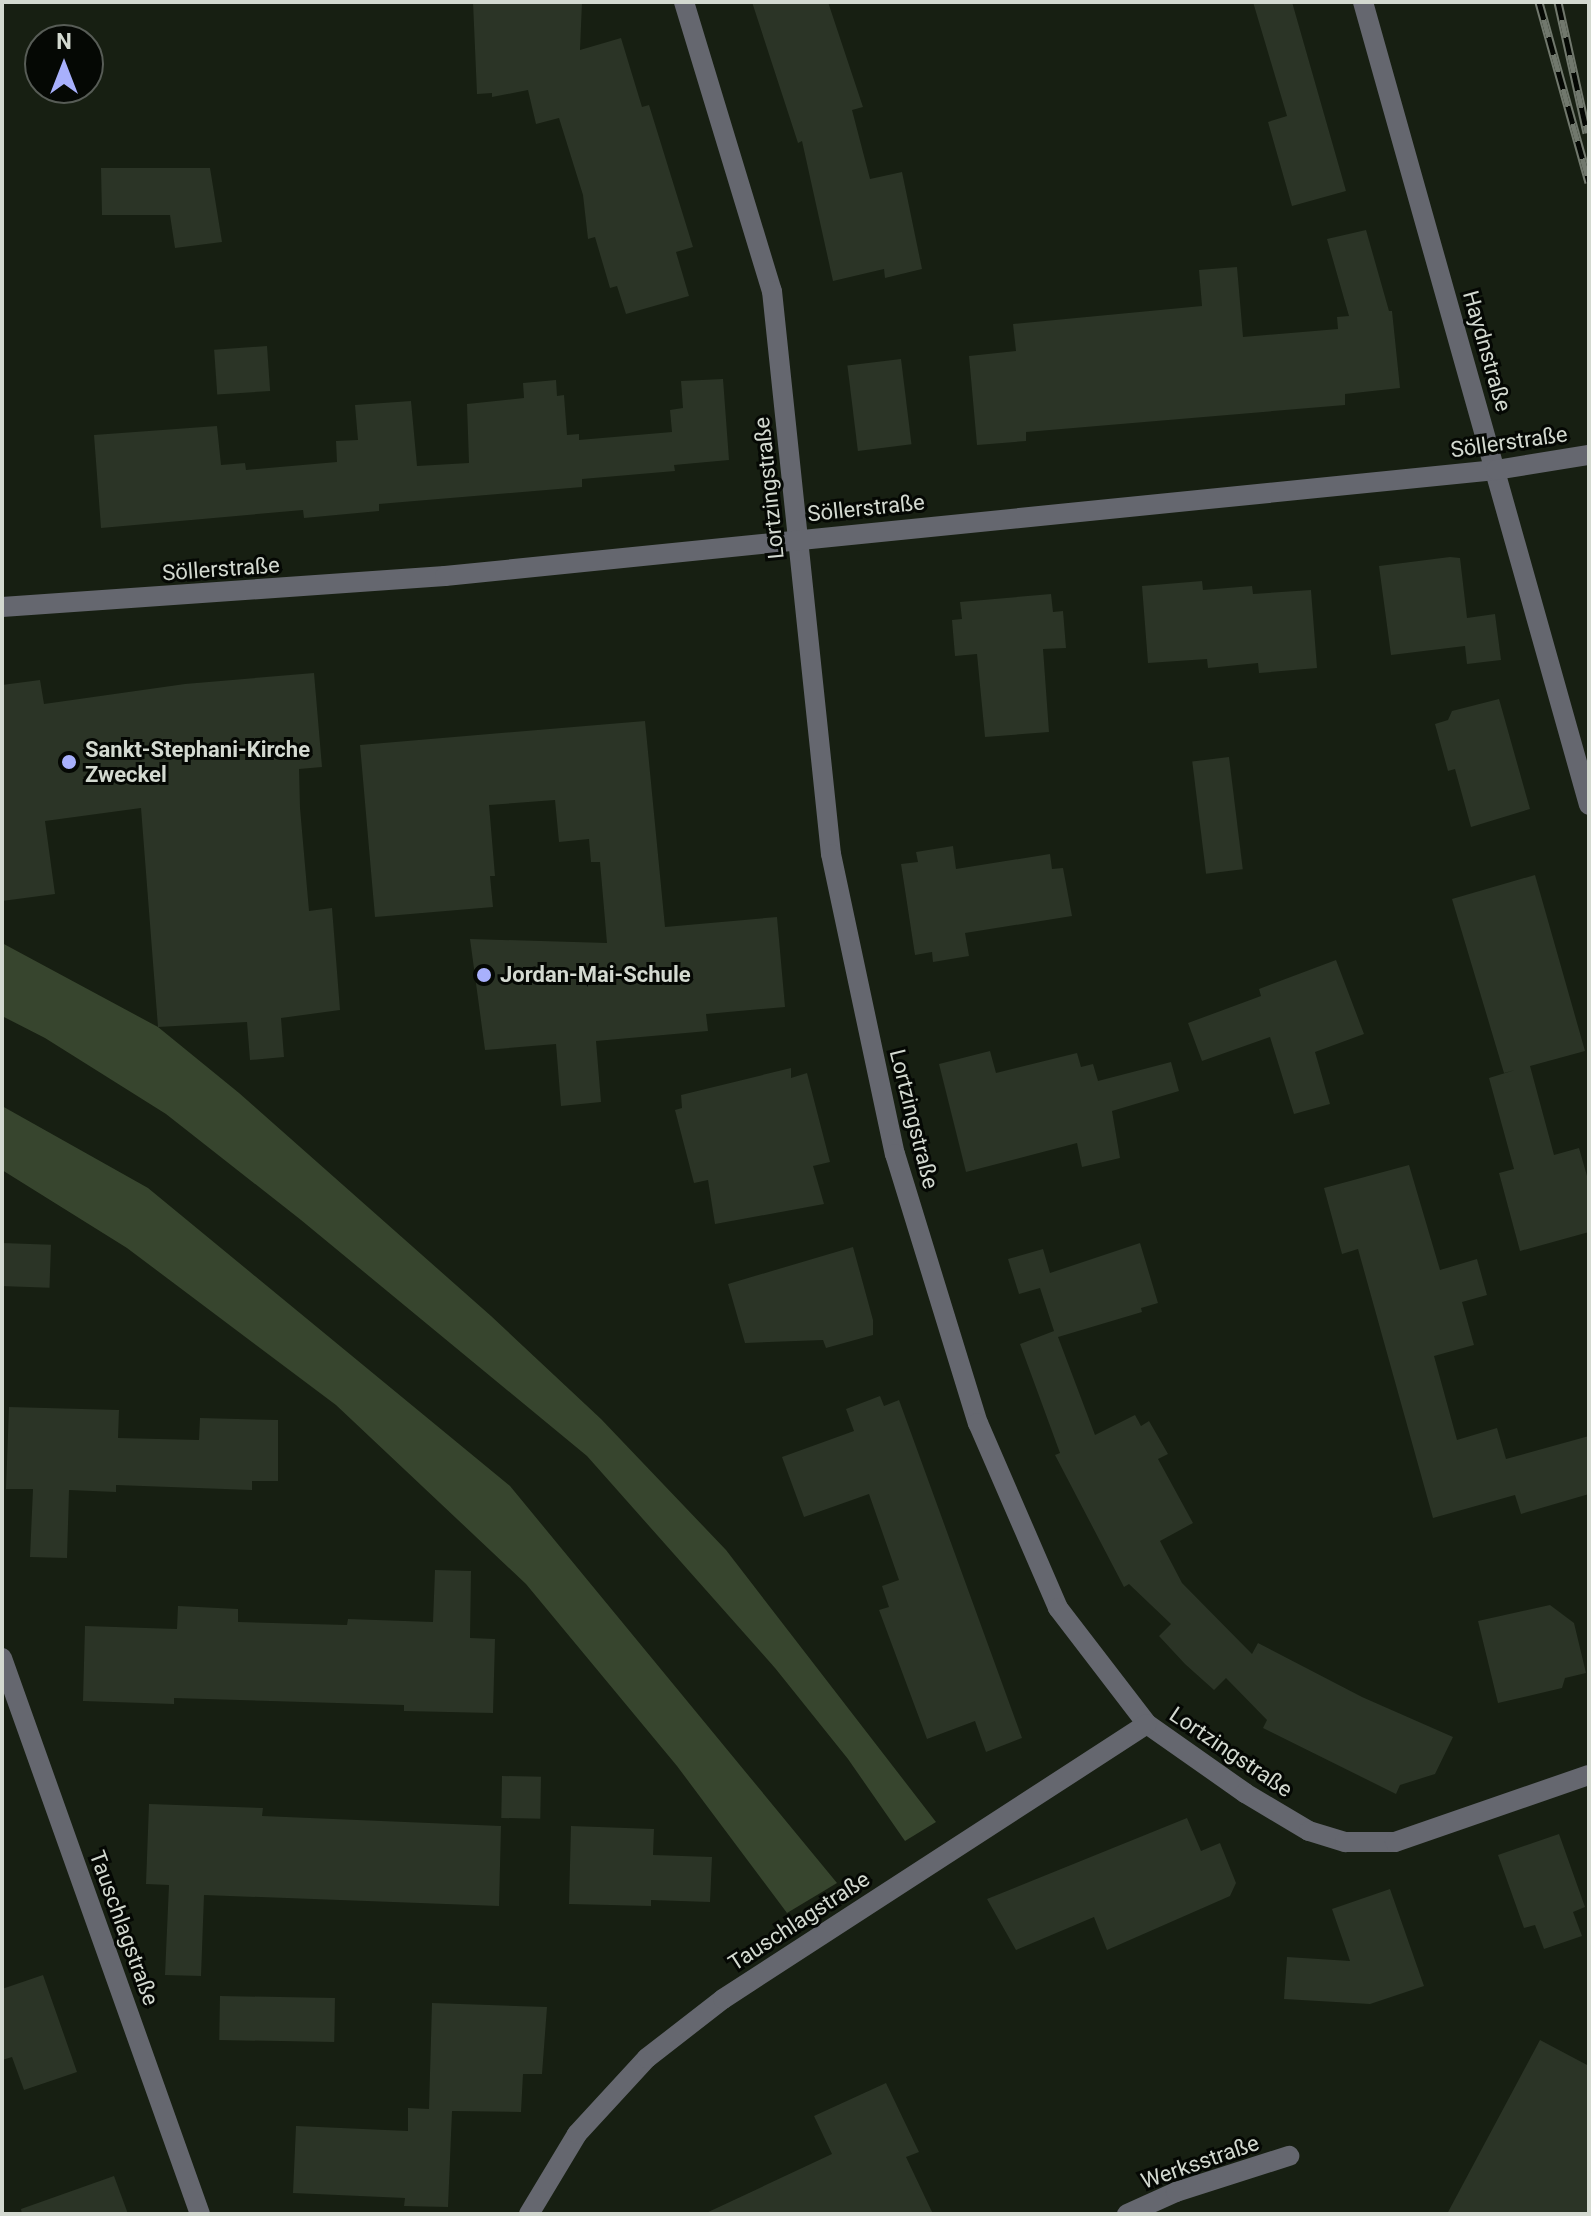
<!DOCTYPE html>
<meta charset="utf-8">
<style>
body{margin:0}
#map{position:relative;width:1591px;height:2216px;overflow:hidden;background:#171f12;font-family:Roboto,sans-serif}
div>[style]{position:absolute}
.green>*{inset:0;background:#37452e}
.building>*{inset:0;background:#2b3426;transform-origin:0 0}
.minor>*{height:20px;margin:-10px;padding:0 10px;transform-origin:10px;border-radius:10px;background:#65676f}
.rail>*{height:9px;margin-top:-4.5px;transform-origin:0;background:repeating-linear-gradient(90deg,#050804 0 18px,#71786d 0 36px);box-sizing:border-box;border-block:2px solid #71786d}
.dots>*{width:22px;height:22px;translate:-50% -50%;box-sizing:border-box;border:4px solid #050804;border-radius:50%}
span{translate:-50% -50%;white-space:nowrap;text-align:center;line-height:1.15;-webkit-text-stroke:6px #050804;paint-order:stroke}
.street-label{font-size:22px;color:#d3d9d0}
.poi-label{font-size:22px;color:#d3d9d0;font-weight:700}
.left{translate:0 -50%;text-align:left}
.frame{position:absolute;inset:0;border:4px solid #d3d9d0;pointer-events:none}
.north{position:absolute;left:24px;top:24px;width:80px;height:80px;box-sizing:border-box;background:#050804;border:2px solid #575c56;border-radius:50%;rotate:0deg;font-size:22px;font-weight:700;line-height:32px;text-align:center;color:#d3d9d0}
.north::after{content:'';display:block;margin:auto;width:28px;height:36px;background:#a8b0fc;clip-path:polygon(50% 0,100% 100%,50% 72%,0 100%)}
</style>
<div id="map">
<div class="green">
<div style="clip-path:polygon(2px 943px,158px 1027px,239px 1093px,491px 1316px,601px 1419px,726px 1550px,936px 1822px,905px 1841px,848px 1759px,775px 1668px,587px 1456px,301px 1220px,166px 1114px,45px 1038px,2px 1016px)"></div>
<div style="clip-path:polygon(2px 1106px,148px 1188px,510px 1486px,837px 1883px,787px 1913px,677px 1766px,526px 1584px,336px 1405px,127px 1248px,2px 1170px)"></div>
</div>
<div class="building">
<div style="clip-path:polygon(473px 2px,582px 2px,580px 50px,621px 38px,642px 107px,649px 105px,693px 247px,676px 252px,689px 296px,626px 314px,617px 286px,610px 288px,595px 237px,588px 239px,583px 195px,559px 118px,536px 124px,528px 90px,492px 97px,492px 93px,477px 94px)"></div>
<div style="clip-path:polygon(752px 2px,828px 2px,863px 107px,852px 110px,870px 179px,902px 172px,922px 269px,885px 278px,884px 269px,833px 281px,802px 141px,798px 143px)"></div>
<div style="clip-path:polygon(1253px 2px,1292px 2px,1346px 191px,1292px 206px,1268px 122px,1287px 116px)"></div>
<div style="clip-path:polygon(101px 168px,210px 168px,222px 242px,175px 248px,170px 215px,102px 215px)"></div>
<div style="clip-path:polygon(1366px 230px,1389px 311px,1392px 311px,1400px 388px,1345px 394px,1345px 405px,1026px 432px,1026px 441px,977px 445px,969px 356px,1016px 351px,1013px 324px,1202px 306px,1199px 270px,1237px 267px,1243px 337px,1338px 329px,1337px 317px,1349px 316px,1327px 239px)"></div>
<div style="left:267px;top:346px;width:45px;height:53px;rotate:86deg"></div>
<div style="left:901px;top:359px;width:86px;height:54px;rotate:83deg"></div>
<div style="clip-path:polygon(723px 379px,729px 460px,674px 465px,675px 471px,582px 479px,582px 487px,379px 504px,379px 511px,304px 518px,303px 510px,101px 528px,94px 435px,217px 426px,221px 465px,245px 463px,246px 470px,337px 462px,336px 441px,358px 440px,355px 405px,411px 401px,417px 466px,469px 463px,467px 404px,524px 398px,523px 383px,556px 380px,557px 396px,564px 395px,567px 435px,579px 434px,579px 440px,672px 432px,670px 410px,683px 408px,681px 381px)"></div>
<div style="clip-path:polygon(1450px 557px,1460px 558px,1467px 618px,1495px 614px,1501px 660px,1467px 664px,1465px 646px,1391px 655px,1379px 566px)"></div>
<div style="clip-path:polygon(1202px 581px,1203px 590px,1252px 586px,1253px 594px,1311px 590px,1317px 668px,1259px 673px,1258px 663px,1208px 668px,1207px 659px,1148px 663px,1142px 586px)"></div>
<div style="clip-path:polygon(1051px 594px,1053px 612px,1063px 611px,1066px 648px,1043px 649px,1049px 732px,985px 737px,977px 654px,955px 656px,952px 620px,962px 619px,960px 602px)"></div>
<div style="clip-path:polygon(314px 673px,322px 767px,299px 769px,300px 808px,309px 911px,332px 908px,340px 1010px,281px 1018px,284px 1057px,250px 1060px,247px 1022px,158px 1027px,141px 808px,45px 821px,55px 894px,2px 901px,2px 685px,40px 680px,44px 704px,185px 684px)"></div>
<div style="clip-path:polygon(1499px 699px,1530px 809px,1471px 827px,1455px 769px,1448px 771px,1435px 724px,1448px 720px,1452px 711px)"></div>
<div style="clip-path:polygon(645px 721px,665px 927px,777px 917px,785px 1007px,706px 1014px,708px 1031px,596px 1041px,601px 1102px,561px 1106px,556px 1044px,485px 1050px,470px 939px,607px 943px,600px 862px,591px 862px,589px 839px,559px 842px,555px 800px,489px 805px,495px 876px,490px 876px,493px 907px,375px 917px,360px 745px)"></div>
<div style="left:1229px;top:757px;width:113px;height:37px;rotate:83deg"></div>
<div style="clip-path:polygon(953px 846px,956px 869px,1050px 854px,1052px 869px,1063px 868px,1072px 916px,965px 933px,969px 956px,933px 962px,932px 952px,915px 955px,901px 864px,918px 862px,916px 852px)"></div>
<div style="clip-path:polygon(1535px 875px,1585px 1051px,1530px 1066px,1554px 1155px,1579px 1148px,1589px 1183px,1589px 1232px,1520px 1251px,1499px 1173px,1514px 1169px,1489px 1078px,1515px 1070px,1504px 1073px,1452px 899px)"></div>
<div style="clip-path:polygon(1336px 960px,1364px 1034px,1315px 1052px,1330px 1104px,1294px 1114px,1270px 1037px,1202px 1061px,1188px 1023px,1261px 996px,1259px 989px)"></div>
<div style="clip-path:polygon(990px 1051px,996px 1073px,1077px 1053px,1081px 1067px,1093px 1064px,1098px 1081px,1171px 1062px,1179px 1091px,1112px 1111px,1120px 1158px,1082px 1167px,1077px 1143px,966px 1172px,939px 1064px)"></div>
<div style="clip-path:polygon(791px 1068px,791px 1078px,807px 1073px,830px 1162px,813px 1166px,824px 1204px,715px 1224px,708px 1180px,694px 1183px,675px 1110px,682px 1108px,681px 1095px)"></div>
<div style="clip-path:polygon(1409px 1165px,1440px 1270px,1477px 1259px,1487px 1295px,1462px 1302px,1474px 1345px,1434px 1356px,1457px 1440px,1497px 1428px,1506px 1459px,1589px 1436px,1589px 1494px,1521px 1514px,1515px 1495px,1433px 1518px,1358px 1249px,1342px 1254px,1324px 1188px)"></div>
<div style="left:2px;top:1243px;width:49px;height:43px;rotate:2deg"></div>
<div style="clip-path:polygon(1140px 1243px,1158px 1303px,1141px 1308px,1142px 1312px,1058px 1337px,1095px 1435px,1135px 1415px,1141px 1426px,1149px 1421px,1168px 1454px,1158px 1459px,1193px 1523px,1160px 1541px,1182px 1583px,1252px 1654px,1258px 1643px,1362px 1697px,1453px 1737px,1435px 1774px,1400px 1785px,1396px 1794px,1263px 1728px,1267px 1720px,1226px 1678px,1214px 1690px,1185px 1664px,1159px 1636px,1171px 1624px,1129px 1584px,1124px 1587px,1055px 1455px,1060px 1453px,1020px 1344px,1054px 1331px,1040px 1288px,1019px 1294px,1008px 1259px,1043px 1249px,1050px 1273px)"></div>
<div style="clip-path:polygon(853px 1247px,873px 1320px,873px 1335px,826px 1348px,823px 1340px,745px 1343px,728px 1284px)"></div>
<div style="clip-path:polygon(880px 1396px,884px 1406px,899px 1400px,1022px 1738px,986px 1752px,975px 1721px,927px 1739px,879px 1610px,889px 1607px,882px 1586px,899px 1580px,869px 1494px,804px 1517px,782px 1457px,854px 1431px,846px 1409px)"></div>
<div style="clip-path:polygon(9px 1407px,119px 1410px,118px 1438px,199px 1440px,200px 1418px,278px 1420px,278px 1481px,252px 1481px,252px 1490px,116px 1485px,116px 1492px,69px 1490px,67px 1558px,30px 1557px,33px 1489px,6px 1489px)"></div>
<div style="clip-path:polygon(435px 1570px,471px 1571px,470px 1638px,495px 1639px,493px 1713px,404px 1711px,404px 1705px,174px 1698px,174px 1704px,83px 1701px,85px 1626px,177px 1629px,178px 1606px,238px 1609px,238px 1622px,347px 1625px,348px 1619px,433px 1622px)"></div>
<div style="clip-path:polygon(1550px 1605px,1574px 1623px,1586px 1673px,1565px 1678px,1562px 1688px,1498px 1703px,1478px 1621px)"></div>
<div style="left:502px;top:1776px;width:39px;height:42px;rotate:1deg"></div>
<div style="clip-path:polygon(149px 1804px,263px 1808px,262px 1816px,501px 1826px,499px 1906px,204px 1895px,201px 1976px,165px 1975px,169px 1885px,146px 1884px)"></div>
<div style="clip-path:polygon(1187px 1818px,1201px 1851px,1220px 1843px,1236px 1883px,1230px 1896px,1107px 1950px,1094px 1917px,1016px 1950px,987px 1899px)"></div>
<div style="clip-path:polygon(571px 1826px,654px 1829px,653px 1855px,712px 1857px,710px 1902px,651px 1900px,651px 1906px,569px 1904px)"></div>
<div style="clip-path:polygon(1559px 1834px,1585px 1907px,1573px 1912px,1582px 1936px,1544px 1949px,1535px 1925px,1524px 1928px,1498px 1855px)"></div>
<div style="clip-path:polygon(1390px 1889px,1424px 1986px,1370px 2004px,1284px 1999px,1287px 1957px,1350px 1961px,1332px 1909px)"></div>
<div style="clip-path:polygon(43px 1975px,77px 2072px,24px 2090px,12px 2057px,2px 2060px,2px 1989px)"></div>
<div style="left:220px;top:1996px;width:115px;height:44px;rotate:1deg"></div>
<div style="clip-path:polygon(432px 2003px,547px 2007px,542px 2074px,523px 2074px,521px 2112px,452px 2111px,448px 2207px,404px 2206px,405px 2198px,293px 2193px,296px 2126px,408px 2131px,408px 2108px,429px 2109px)"></div>
<div style="clip-path:polygon(1540px 2040px,1589px 2066px,1589px 2214px,1447px 2214px)"></div>
<div style="clip-path:polygon(886px 2083px,919px 2152px,906px 2157px,933px 2214px,704px 2214px,832px 2154px,814px 2116px)"></div>
<div style="clip-path:polygon(114px 2176px,128px 2214px,22px 2214px,21px 2209px)"></div>
</div>
<div class="minor">
<div style="left:684px;top:2px;width:302px;rotate:73.1deg"></div>
<div style="left:772px;top:291px;width:566px;rotate:84.02deg"></div>
<div style="left:831px;top:854px;width:307px;rotate:78deg"></div>
<div style="left:895px;top:1154px;width:282px;rotate:72.9deg"></div>
<div style="left:978px;top:1423px;width:202px;rotate:66.6deg"></div>
<div style="left:1058px;top:1608px;width:146px;rotate:52.5deg"></div>
<div style="left:1147px;top:1724px;width:120px;rotate:35.1deg"></div>
<div style="left:1245px;top:1793px;width:74px;rotate:30.7deg"></div>
<div style="left:1309px;top:1831px;width:38px;rotate:17deg"></div>
<div style="left:1345px;top:1842px;width:50px"></div>
<div style="left:1395px;top:1842px;width:205px;rotate:-19.1deg"></div>
<div style="left:1363px;top:2px;width:834px;rotate:74.28deg"></div>
<div style="left:2px;top:607px;width:444px;rotate:-4deg"></div>
<div style="left:445px;top:576px;width:1056px;rotate:-5.76deg"></div>
<div style="left:1496px;top:470px;width:94px;rotate:-9.2deg"></div>
<div style="left:2px;top:1658px;width:590px;rotate:70.4deg"></div>
<div style="left:529px;top:2214px;width:93px;rotate:-59deg"></div>
<div style="left:577px;top:2134px;width:103px;rotate:-47.4deg"></div>
<div style="left:647px;top:2058px;width:96px;rotate:-37.8deg"></div>
<div style="left:723px;top:1999px;width:505px;rotate:-32.97deg"></div>
<div style="left:1127px;top:2214px;width:54px;rotate:-24.2deg"></div>
<div style="left:1176px;top:2192px;width:119px;rotate:-17.7deg"></div>
</div>
<div class="rail">
<div style="left:1539px;top:2px;width:187px;rotate:74.5deg"></div>
<div style="left:1558px;top:2px;width:134px;rotate:77.5deg"></div>
</div>
<div class="dots">
<div style="left:69px;top:762px;background:#a8b0fc"></div>
<div style="left:484px;top:975px;background:#a8b0fc"></div>
</div>
<div class="street-label">
<span style="left:1487px;top:351px;rotate:74deg">Haydnstraße</span>
<span style="left:1509px;top:442px;rotate:-8deg">Söllerstraße</span>
<span style="left:769px;top:488px;rotate:-96deg">Lortzingstraße</span>
<span style="left:866px;top:508px;rotate:-6deg">Söllerstraße</span>
<span style="left:221px;top:569px;rotate:-4deg">Söllerstraße</span>
<span style="left:914px;top:1119px;rotate:76deg">Lortzingstraße</span>
<span style="left:1231px;top:1752px;rotate:34deg">Lortzingstraße</span>
<span style="left:799px;top:1921px;rotate:-33deg">Tauschlagstraße</span>
<span style="left:124px;top:1928px;rotate:70deg">Tauschlagstraße</span>
<span style="left:1200px;top:2162px;rotate:-19deg">Werksstraße</span>
</div>
<div class="poi-label">
<span class="left" style="left:85px;top:762px">Sankt-Stephani-Kirche<br>Zweckel</span>
<span class="left" style="left:500px;top:975px">Jordan-Mai-Schule</span>
</div>
<div class="frame"></div>
<div class="north">N</div>
</div>
